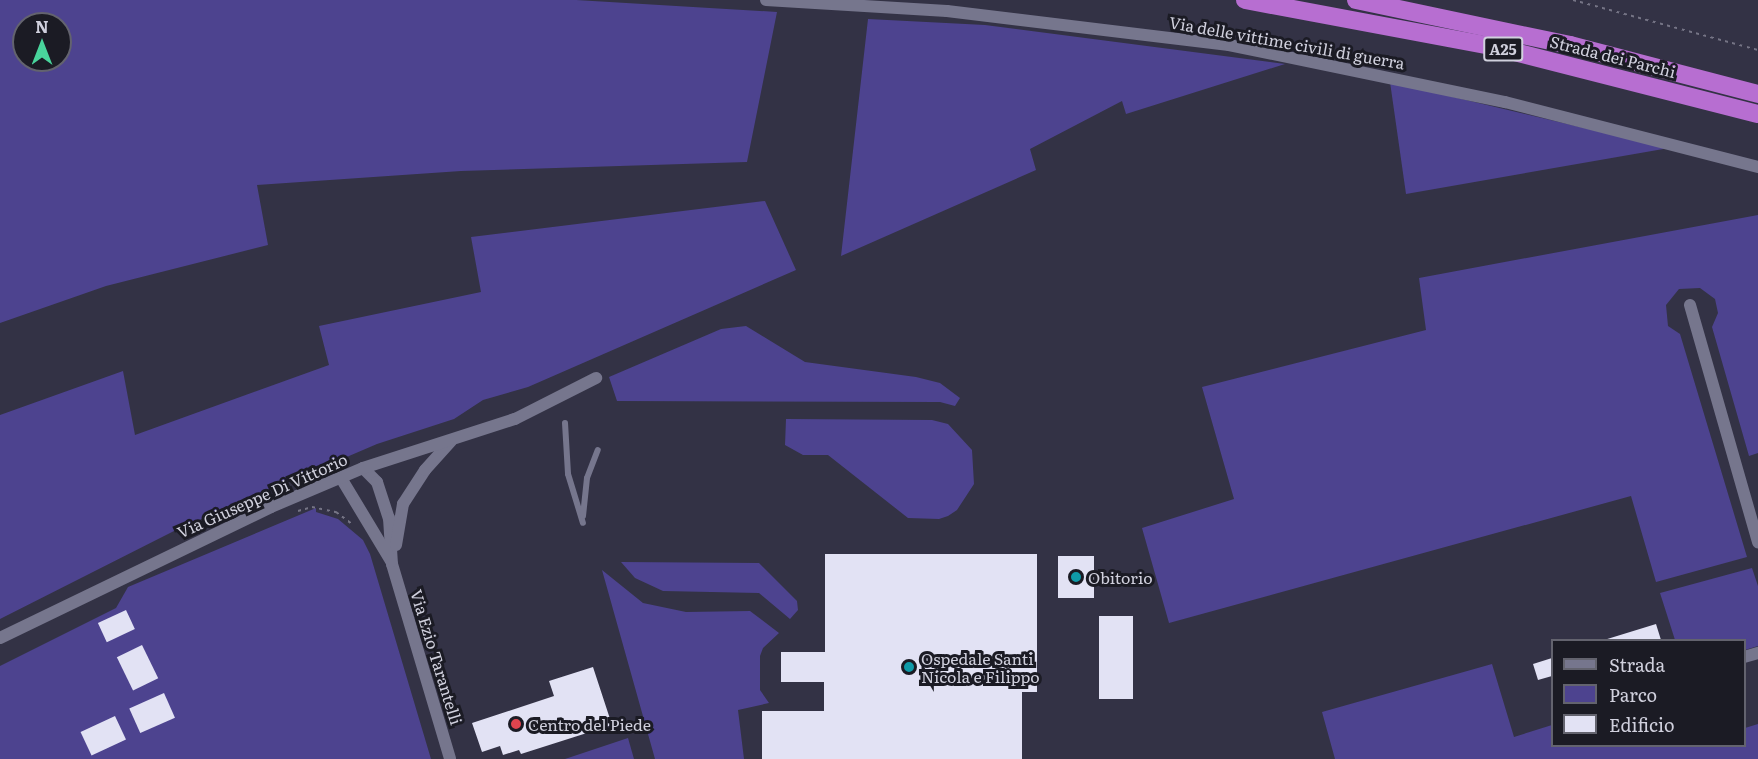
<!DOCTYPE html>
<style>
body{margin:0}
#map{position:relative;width:1758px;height:759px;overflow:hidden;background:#333245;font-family:Literata,serif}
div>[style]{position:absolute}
.green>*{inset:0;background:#4d438f}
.building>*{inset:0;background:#e2e2f4;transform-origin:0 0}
.path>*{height:2px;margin-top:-1px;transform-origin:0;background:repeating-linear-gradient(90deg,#757485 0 3px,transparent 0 7.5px)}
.service>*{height:6px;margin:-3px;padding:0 3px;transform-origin:3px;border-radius:3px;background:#76768d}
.minor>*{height:12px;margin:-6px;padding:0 6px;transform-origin:6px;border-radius:6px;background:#76768d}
.motorway>*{height:18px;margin:-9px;padding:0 9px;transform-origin:9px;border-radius:9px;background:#b76ed1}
.dots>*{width:16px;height:16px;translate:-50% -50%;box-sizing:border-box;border:3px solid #1b1b24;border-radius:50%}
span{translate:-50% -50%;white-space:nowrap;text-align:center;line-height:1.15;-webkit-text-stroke:6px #1b1b24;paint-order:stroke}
.shield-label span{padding:2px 4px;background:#1b1b24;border:2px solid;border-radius:4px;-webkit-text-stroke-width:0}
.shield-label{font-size:15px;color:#d0d0dd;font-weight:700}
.street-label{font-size:16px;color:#d0d0dd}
.poi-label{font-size:16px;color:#d0d0dd}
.left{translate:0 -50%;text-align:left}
.legend{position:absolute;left:1551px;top:639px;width:195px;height:108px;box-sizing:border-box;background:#1b1b24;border:2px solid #63636e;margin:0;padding:8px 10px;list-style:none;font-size:18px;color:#d0d0dd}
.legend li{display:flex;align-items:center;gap:12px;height:30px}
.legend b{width:30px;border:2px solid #63636e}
.north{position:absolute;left:12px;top:12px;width:60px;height:60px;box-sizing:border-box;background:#1b1b24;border:2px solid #63636e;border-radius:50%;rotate:0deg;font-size:16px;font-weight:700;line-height:24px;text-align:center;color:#d0d0dd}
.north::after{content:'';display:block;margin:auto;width:21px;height:27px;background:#49d49c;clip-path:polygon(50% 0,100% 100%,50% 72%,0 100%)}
</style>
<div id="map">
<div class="green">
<div style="clip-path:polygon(evenodd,0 0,576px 0,777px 12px,747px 162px,461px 171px,257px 185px,268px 245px,106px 286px,0 323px,0 0,24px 24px,60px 24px,60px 60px,24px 60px,24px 24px)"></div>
<div style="clip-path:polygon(868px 19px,985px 25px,1285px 64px,1126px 114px,1122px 101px,1030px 149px,1036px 170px,841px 256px)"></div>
<div style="clip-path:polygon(1390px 82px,1669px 148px,1406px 194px)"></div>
<div style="clip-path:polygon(765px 201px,796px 270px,528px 387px,483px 400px,454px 419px,377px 444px,176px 530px,0 619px,0 415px,123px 371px,135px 435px,329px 365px,319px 326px,481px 292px,471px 237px)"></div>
<div style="clip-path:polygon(1758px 215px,1758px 453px,1749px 456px,1712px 327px,1718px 313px,1715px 299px,1700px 288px,1679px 289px,1666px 305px,1668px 326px,1680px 334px,1747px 557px,1656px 582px,1631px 496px,1169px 623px,1142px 528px,1234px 499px,1202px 387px,1426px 330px,1419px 278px)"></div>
<div style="clip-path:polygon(746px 326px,805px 362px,916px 377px,940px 383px,960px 398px,955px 406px,940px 402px,617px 401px,609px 377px,721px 329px)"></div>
<div style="clip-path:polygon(786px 419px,932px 420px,948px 424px,972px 450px,974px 484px,957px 510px,948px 516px,939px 519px,908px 518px,828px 455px,803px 455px,785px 445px)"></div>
<div style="clip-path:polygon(316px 508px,316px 512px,338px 519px,363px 540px,370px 554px,431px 759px,0 759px,0 666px,116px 608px,128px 587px)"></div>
<div style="clip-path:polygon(621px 562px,759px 563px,797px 601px,798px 610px,790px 619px,759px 593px,663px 591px,635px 578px)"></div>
<div style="clip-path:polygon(1752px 568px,1758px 586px,1758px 646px,1745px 650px,1744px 640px,1675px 640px,1660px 593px)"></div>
<div style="clip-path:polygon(602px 570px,643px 603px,686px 612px,750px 611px,779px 633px,763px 648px,760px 656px,760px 690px,769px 703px,738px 710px,744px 759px,655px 759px)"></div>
<div style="clip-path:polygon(1492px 664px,1514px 737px,1552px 725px,1552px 746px,1744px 746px,1745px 728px,1758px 724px,1758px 759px,1335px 759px,1322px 712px)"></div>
<div style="clip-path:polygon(628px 738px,634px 759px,565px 759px)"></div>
</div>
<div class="building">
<div style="clip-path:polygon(825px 554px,1037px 554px,1037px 692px,1022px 692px,1022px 759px,762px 759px,762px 711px,824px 711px,824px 682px,781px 682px,781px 652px,825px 652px)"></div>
<div style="left:1094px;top:556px;width:42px;height:36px;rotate:90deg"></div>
<div style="left:126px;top:610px;width:21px;height:31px;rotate:65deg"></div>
<div style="left:1099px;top:616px;width:34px;height:83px"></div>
<div style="clip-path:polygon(1656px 624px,1661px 640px,1604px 640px)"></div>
<div style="left:142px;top:645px;width:37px;height:28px;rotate:64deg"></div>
<div style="clip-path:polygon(1552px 658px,1552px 676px,1538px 680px,1533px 664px)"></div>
<div style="clip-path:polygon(593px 667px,612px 725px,521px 754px,519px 750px,503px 755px,500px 746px,482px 752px,472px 723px,554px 696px,549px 681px)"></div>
<div style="left:164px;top:693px;width:27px;height:38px;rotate:66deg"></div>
<div style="left:115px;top:716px;width:26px;height:38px;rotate:65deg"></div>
</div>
<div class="path">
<div style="left:1573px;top:0;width:192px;rotate:15.1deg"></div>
<div style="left:298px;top:511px;width:15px;rotate:-16deg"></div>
<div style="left:312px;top:507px;width:25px;rotate:12deg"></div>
<div style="left:336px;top:512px;width:21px;rotate:37deg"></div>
</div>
<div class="service">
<div style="left:565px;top:423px;width:51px;rotate:86.6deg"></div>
<div style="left:568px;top:474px;width:51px;rotate:73deg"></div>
<div style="left:583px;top:516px;width:38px;rotate:-84deg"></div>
<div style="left:587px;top:478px;width:30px;rotate:-69deg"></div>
</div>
<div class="minor">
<div style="left:766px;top:0;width:181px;rotate:3.5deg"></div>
<div style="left:947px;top:11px;width:284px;rotate:6.9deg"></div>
<div style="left:1229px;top:45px;width:282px;rotate:11.7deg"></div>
<div style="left:1505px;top:102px;width:261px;rotate:14.4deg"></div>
<div style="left:1690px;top:305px;width:247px;rotate:74deg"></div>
<div style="left:363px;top:468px;width:20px;rotate:45deg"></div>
<div style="left:377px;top:482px;width:38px;rotate:72deg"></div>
<div style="left:389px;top:518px;width:46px;rotate:86.3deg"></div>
<div style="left:392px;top:564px;width:203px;rotate:73.4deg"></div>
<div style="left:341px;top:478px;width:97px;rotate:58.9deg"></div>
<div style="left:396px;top:545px;width:42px;rotate:-80.3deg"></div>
<div style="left:403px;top:504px;width:40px;rotate:-57.1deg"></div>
<div style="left:425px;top:470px;width:39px;rotate:-48deg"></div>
<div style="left:0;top:638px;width:301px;rotate:-25.8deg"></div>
<div style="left:271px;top:507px;width:100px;rotate:-23deg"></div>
<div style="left:363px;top:468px;width:160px;rotate:-17.9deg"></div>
<div style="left:515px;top:419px;width:91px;rotate:-26.8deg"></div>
<div style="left:1744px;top:657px;width:15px;rotate:-16deg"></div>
</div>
<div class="motorway">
<div style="left:1245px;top:0;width:254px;rotate:10.6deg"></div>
<div style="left:1495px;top:47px;width:271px;rotate:14.3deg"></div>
<div style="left:1356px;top:0;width:219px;rotate:11.9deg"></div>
<div style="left:1570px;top:45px;width:194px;rotate:14.6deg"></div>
</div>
<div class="dots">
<div style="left:1076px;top:577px;background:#0f9aa8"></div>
<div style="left:909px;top:667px;background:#0f9aa8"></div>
<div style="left:516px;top:724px;background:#e0444e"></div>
</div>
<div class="shield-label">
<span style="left:1503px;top:49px">A25</span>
</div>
<div class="street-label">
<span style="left:1287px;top:42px;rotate:10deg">Via delle vittime civili di guerra</span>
<span style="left:1613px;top:56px;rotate:14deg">Strada dei Parchi</span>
<span style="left:262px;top:495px;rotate:-24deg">Via Giuseppe Di Vittorio</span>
<span style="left:437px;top:657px;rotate:73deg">Via Ezio Tarantelli</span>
</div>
<div class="poi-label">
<span class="left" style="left:1088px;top:577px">Obitorio</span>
<span class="left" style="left:921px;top:667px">Ospedale Santi<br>Nicola e Filippo</span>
<span class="left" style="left:528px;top:724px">Centro del Piede</span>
</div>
<ul class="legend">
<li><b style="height:8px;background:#76768d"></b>Strada</li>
<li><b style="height:16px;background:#4d438f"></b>Parco</li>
<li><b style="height:16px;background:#e2e2f4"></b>Edificio</li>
</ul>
<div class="north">N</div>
</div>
